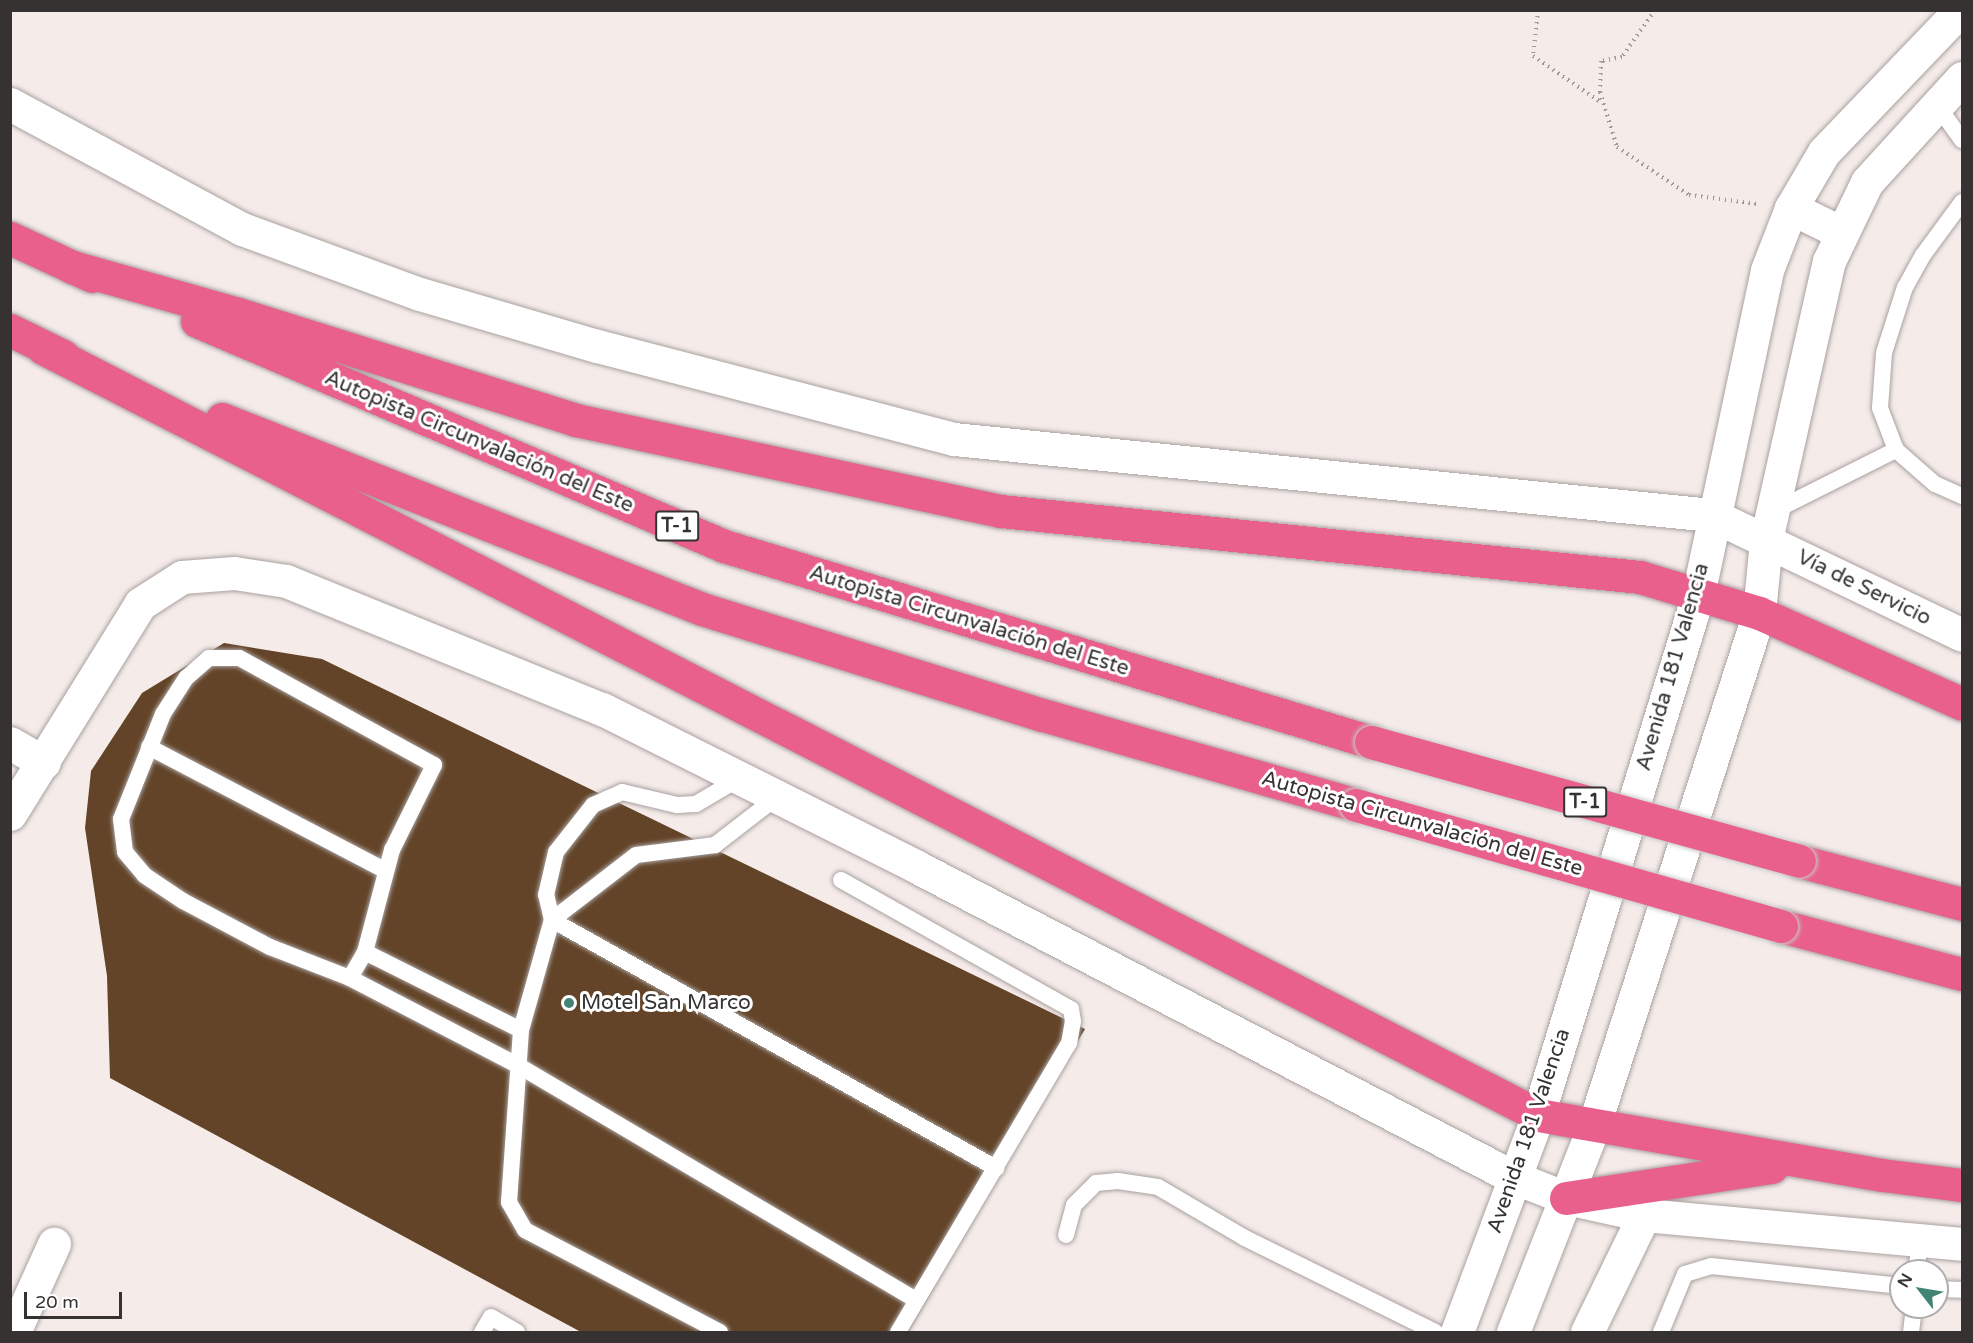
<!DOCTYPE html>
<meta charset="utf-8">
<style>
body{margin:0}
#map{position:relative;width:1973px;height:1343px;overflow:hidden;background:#f5ecea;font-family:"Varela Round",sans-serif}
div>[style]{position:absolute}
.building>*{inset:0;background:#634428}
.path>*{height:4px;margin-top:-2px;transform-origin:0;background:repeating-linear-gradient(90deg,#9e9796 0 1.5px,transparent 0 6px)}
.roads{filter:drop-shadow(0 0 2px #a9a19f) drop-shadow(0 0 2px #a9a19f)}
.service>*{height:16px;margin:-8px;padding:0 8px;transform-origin:8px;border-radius:8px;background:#fff}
.minor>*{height:33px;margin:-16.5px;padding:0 16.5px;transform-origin:16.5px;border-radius:16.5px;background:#fff}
.tertiary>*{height:33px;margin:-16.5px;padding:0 16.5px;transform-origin:16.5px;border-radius:16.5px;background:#fff}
.motorway>*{height:33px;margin:-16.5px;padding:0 16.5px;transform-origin:16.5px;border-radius:16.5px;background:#e9608c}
.bridges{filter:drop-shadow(0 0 2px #cacac9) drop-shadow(0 0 2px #cacac9)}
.motorway-bridge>*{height:33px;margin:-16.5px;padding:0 16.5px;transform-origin:16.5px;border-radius:16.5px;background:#e9608c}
.dots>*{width:16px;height:16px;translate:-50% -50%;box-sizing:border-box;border:3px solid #fff;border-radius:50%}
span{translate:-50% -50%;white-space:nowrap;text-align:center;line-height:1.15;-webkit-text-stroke:6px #fff;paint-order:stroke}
.shield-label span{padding:2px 4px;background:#fff;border:2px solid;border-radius:4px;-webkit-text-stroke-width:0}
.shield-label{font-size:20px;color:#353231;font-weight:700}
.street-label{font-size:21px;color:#353231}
.poi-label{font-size:21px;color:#353231}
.left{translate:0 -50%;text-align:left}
.frame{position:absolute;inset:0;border:12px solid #353231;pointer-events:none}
.north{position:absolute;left:1889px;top:1259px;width:60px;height:60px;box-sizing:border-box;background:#fff;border:2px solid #aeadad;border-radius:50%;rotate:301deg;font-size:16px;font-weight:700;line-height:24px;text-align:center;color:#353231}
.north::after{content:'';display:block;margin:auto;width:21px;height:27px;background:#418476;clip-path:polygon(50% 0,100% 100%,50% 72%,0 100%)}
.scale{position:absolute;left:24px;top:1292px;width:98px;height:27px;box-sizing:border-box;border:3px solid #353231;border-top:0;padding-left:8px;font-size:18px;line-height:21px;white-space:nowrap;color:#353231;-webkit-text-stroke:4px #fff;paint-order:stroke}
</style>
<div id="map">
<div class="building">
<div style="clip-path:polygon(224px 643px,322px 659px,1085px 1029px,908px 1332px,581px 1332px,110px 1078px,107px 976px,85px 828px,91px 771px,142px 693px)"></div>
</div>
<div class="path">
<div style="left:1538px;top:10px;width:46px;rotate:96.2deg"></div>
<div style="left:1533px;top:56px;width:83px;rotate:34.3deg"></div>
<div style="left:1655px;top:10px;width:57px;rotate:125.1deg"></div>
<div style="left:1622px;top:57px;width:21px;rotate:169deg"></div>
<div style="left:1601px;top:61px;width:31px;rotate:92deg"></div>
<div style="left:1600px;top:92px;width:58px;rotate:72.8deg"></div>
<div style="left:1617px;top:147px;width:87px;rotate:33.7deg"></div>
<div style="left:1689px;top:195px;width:70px;rotate:7.4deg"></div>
</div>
<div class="roads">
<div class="service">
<div style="left:1937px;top:105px;width:43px;rotate:54.5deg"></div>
<div style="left:1962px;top:202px;width:66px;rotate:126.3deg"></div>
<div style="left:1923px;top:255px;width:37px;rotate:119deg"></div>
<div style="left:1905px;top:287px;width:69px;rotate:107.7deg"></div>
<div style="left:1884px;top:353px;width:55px;rotate:94.2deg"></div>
<div style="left:1880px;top:408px;width:45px;rotate:69.1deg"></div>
<div style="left:1896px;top:450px;width:52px;rotate:41.1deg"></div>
<div style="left:1935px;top:484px;width:30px;rotate:24deg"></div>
<div style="left:1772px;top:512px;width:139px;rotate:-26.6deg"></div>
<div style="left:149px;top:747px;width:267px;rotate:27.6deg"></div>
<div style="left:841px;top:880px;width:264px;rotate:29.3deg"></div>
<div style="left:1071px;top:1009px;width:12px;rotate:81deg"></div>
<div style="left:1073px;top:1021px;width:22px;rotate:100deg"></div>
<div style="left:1069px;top:1043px;width:336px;rotate:120.6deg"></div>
<div style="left:552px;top:920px;width:509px;rotate:29.19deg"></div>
<div style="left:552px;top:920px;width:106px;rotate:-37.7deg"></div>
<div style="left:636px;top:855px;width:80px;rotate:-7.2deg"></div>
<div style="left:715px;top:845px;width:78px;rotate:-37.7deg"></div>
<div style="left:365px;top:952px;width:174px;rotate:26.6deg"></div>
<div style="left:350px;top:978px;width:30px;rotate:-60deg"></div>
<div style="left:365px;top:952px;width:106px;rotate:-75.2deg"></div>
<div style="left:392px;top:850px;width:95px;rotate:-63.7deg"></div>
<div style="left:434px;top:765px;width:222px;rotate:-151.2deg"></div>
<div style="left:239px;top:658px;width:30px;rotate:180deg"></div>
<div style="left:209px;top:658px;width:30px;rotate:139deg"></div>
<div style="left:186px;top:678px;width:43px;rotate:122.6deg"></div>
<div style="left:163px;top:714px;width:113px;rotate:111.8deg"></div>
<div style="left:121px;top:819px;width:33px;rotate:83deg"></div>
<div style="left:125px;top:852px;width:30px;rotate:50deg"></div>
<div style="left:144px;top:875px;width:47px;rotate:33.7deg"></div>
<div style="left:183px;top:901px;width:98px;rotate:27.9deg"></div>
<div style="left:270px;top:947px;width:86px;rotate:21.2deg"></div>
<div style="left:350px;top:978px;width:191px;rotate:27.5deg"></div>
<div style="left:519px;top:1066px;width:461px;rotate:30.5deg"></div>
<div style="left:1066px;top:1235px;width:31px;rotate:-75deg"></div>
<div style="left:1074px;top:1205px;width:31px;rotate:-45deg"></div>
<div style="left:1096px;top:1183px;width:22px;rotate:-5deg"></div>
<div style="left:1118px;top:1181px;width:40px;rotate:8.5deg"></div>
<div style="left:1158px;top:1187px;width:101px;rotate:30.4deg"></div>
<div style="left:1245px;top:1238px;width:212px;rotate:26.3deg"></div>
<div style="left:1917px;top:1271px;width:31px;rotate:-86deg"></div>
<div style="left:1937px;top:1289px;width:25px;rotate:2deg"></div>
<div style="left:482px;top:1332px;width:17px;rotate:-59deg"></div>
<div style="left:491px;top:1317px;width:30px;rotate:30deg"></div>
<div style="left:720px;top:1332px;width:220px;rotate:-152.4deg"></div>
<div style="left:525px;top:1230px;width:32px;rotate:-120deg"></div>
<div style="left:509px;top:1202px;width:172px;rotate:-86deg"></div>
<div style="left:521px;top:1030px;width:114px;rotate:-74.3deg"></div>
<div style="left:552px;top:920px;width:26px;rotate:-103deg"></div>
<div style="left:546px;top:895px;width:44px;rotate:-76.9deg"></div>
<div style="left:556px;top:852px;width:60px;rotate:-51.8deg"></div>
<div style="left:593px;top:805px;width:32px;rotate:-24deg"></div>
<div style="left:622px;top:792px;width:57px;rotate:13.3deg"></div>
<div style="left:677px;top:805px;width:19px;rotate:-3deg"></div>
<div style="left:696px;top:804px;width:51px;rotate:-30.6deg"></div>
<div style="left:1661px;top:1332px;width:63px;rotate:-67.5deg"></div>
<div style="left:1685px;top:1274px;width:27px;rotate:-17deg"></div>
<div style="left:1711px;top:1266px;width:191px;rotate:6deg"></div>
<div style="left:1911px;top:1332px;width:25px;rotate:-83deg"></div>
</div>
<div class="minor">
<div style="left:10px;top:104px;width:264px;rotate:28.3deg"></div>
<div style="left:242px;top:229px;width:189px;rotate:20.1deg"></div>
<div style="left:420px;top:294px;width:184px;rotate:16.4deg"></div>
<div style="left:597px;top:346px;width:369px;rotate:14.6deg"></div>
<div style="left:954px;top:439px;width:762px;rotate:5.73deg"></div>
<div style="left:1712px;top:515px;width:277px;rotate:25.6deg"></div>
<div style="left:1791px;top:208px;width:55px;rotate:26.1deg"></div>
<div style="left:1698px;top:595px;width:332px;rotate:-78deg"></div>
<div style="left:1767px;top:270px;width:66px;rotate:-68.8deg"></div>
<div style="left:1791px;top:208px;width:65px;rotate:-59.5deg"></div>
<div style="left:1824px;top:152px;width:197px;rotate:-46.2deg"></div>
<div style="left:1759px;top:613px;width:73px;rotate:-84.5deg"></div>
<div style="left:1766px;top:540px;width:286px;rotate:-77.3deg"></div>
<div style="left:1829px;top:261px;width:88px;rotate:-64.3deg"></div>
<div style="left:1867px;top:182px;width:141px;rotate:-47.6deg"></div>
<div style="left:10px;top:743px;width:39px;rotate:30deg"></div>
<div style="left:10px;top:814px;width:247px;rotate:-58.2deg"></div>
<div style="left:140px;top:604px;width:50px;rotate:-32.7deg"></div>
<div style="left:182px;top:577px;width:52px;rotate:-4.4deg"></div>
<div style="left:234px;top:573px;width:53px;rotate:8.7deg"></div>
<div style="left:286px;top:581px;width:341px;rotate:22.1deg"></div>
<div style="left:602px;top:709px;width:352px;rotate:26.6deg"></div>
<div style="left:917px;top:867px;width:672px;rotate:27.48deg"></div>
<div style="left:1513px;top:1177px;width:57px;rotate:21.6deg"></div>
<div style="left:1566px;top:1198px;width:80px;rotate:12.3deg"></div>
<div style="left:1644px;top:1215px;width:319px;rotate:5.2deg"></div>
<div style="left:14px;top:1332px;width:97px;rotate:-65.6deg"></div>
<div style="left:1587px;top:1332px;width:130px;rotate:-64deg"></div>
</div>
<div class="tertiary">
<div style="left:1457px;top:1332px;width:232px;rotate:-69.5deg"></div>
<div style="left:1538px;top:1115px;width:544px;rotate:-72.9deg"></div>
<div style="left:1513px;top:1332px;width:222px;rotate:-68.6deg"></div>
<div style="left:1594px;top:1125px;width:538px;rotate:-72.14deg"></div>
</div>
<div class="motorway">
<div style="left:10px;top:238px;width:90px;rotate:24.9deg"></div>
<div style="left:72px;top:267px;width:173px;rotate:15.8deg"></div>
<div style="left:238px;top:314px;width:354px;rotate:17.4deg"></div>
<div style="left:576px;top:420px;width:435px;rotate:12.1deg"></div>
<div style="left:1001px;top:511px;width:642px;rotate:5.9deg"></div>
<div style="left:1640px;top:577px;width:124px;rotate:16.8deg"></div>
<div style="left:1759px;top:613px;width:222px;rotate:24.1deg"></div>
<div style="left:197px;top:321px;width:573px;rotate:23.12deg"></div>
<div style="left:724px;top:546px;width:676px;rotate:16.85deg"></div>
<div style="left:10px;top:330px;width:59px;rotate:26.1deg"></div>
<div style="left:43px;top:348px;width:1680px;rotate:27.16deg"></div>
<div style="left:1538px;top:1115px;width:349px;rotate:9.9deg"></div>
<div style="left:1882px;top:1175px;width:81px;rotate:7.1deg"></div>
<div style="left:222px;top:419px;width:516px;rotate:21.6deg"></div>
<div style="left:702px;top:609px;width:357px;rotate:17.3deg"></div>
<div style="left:1043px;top:715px;width:326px;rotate:16deg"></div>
<div style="left:1799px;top:861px;width:169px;rotate:14.8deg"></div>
<div style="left:1781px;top:926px;width:187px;rotate:14.9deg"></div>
<div style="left:1566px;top:1198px;width:208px;rotate:-8.6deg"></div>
</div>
</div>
<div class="bridges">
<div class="motorway-bridge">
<div style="left:1371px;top:742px;width:444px;rotate:15.5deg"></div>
<div style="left:1356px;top:805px;width:442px;rotate:15.9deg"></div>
</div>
</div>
<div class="dots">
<div style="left:569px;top:1003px;background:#418476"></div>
</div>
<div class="shield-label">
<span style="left:677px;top:526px">T-1</span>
<span style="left:1585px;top:802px">T-1</span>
</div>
<div class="street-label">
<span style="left:479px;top:442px;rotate:23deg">Autopista Circunvalación del Este</span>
<span style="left:1864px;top:588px;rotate:26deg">Vía de Servicio</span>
<span style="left:969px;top:621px;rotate:17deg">Autopista Circunvalación del Este</span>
<span style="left:1673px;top:667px;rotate:-74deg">Avenida 181 Valencia</span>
<span style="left:1422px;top:824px;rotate:16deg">Autopista Circunvalación del Este</span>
<span style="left:1529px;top:1131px;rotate:-71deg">Avenida 181 Valencia</span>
</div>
<div class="poi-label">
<span class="left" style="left:581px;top:1003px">Motel San Marco</span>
</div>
<div class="frame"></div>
<div class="north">N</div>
<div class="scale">20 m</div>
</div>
